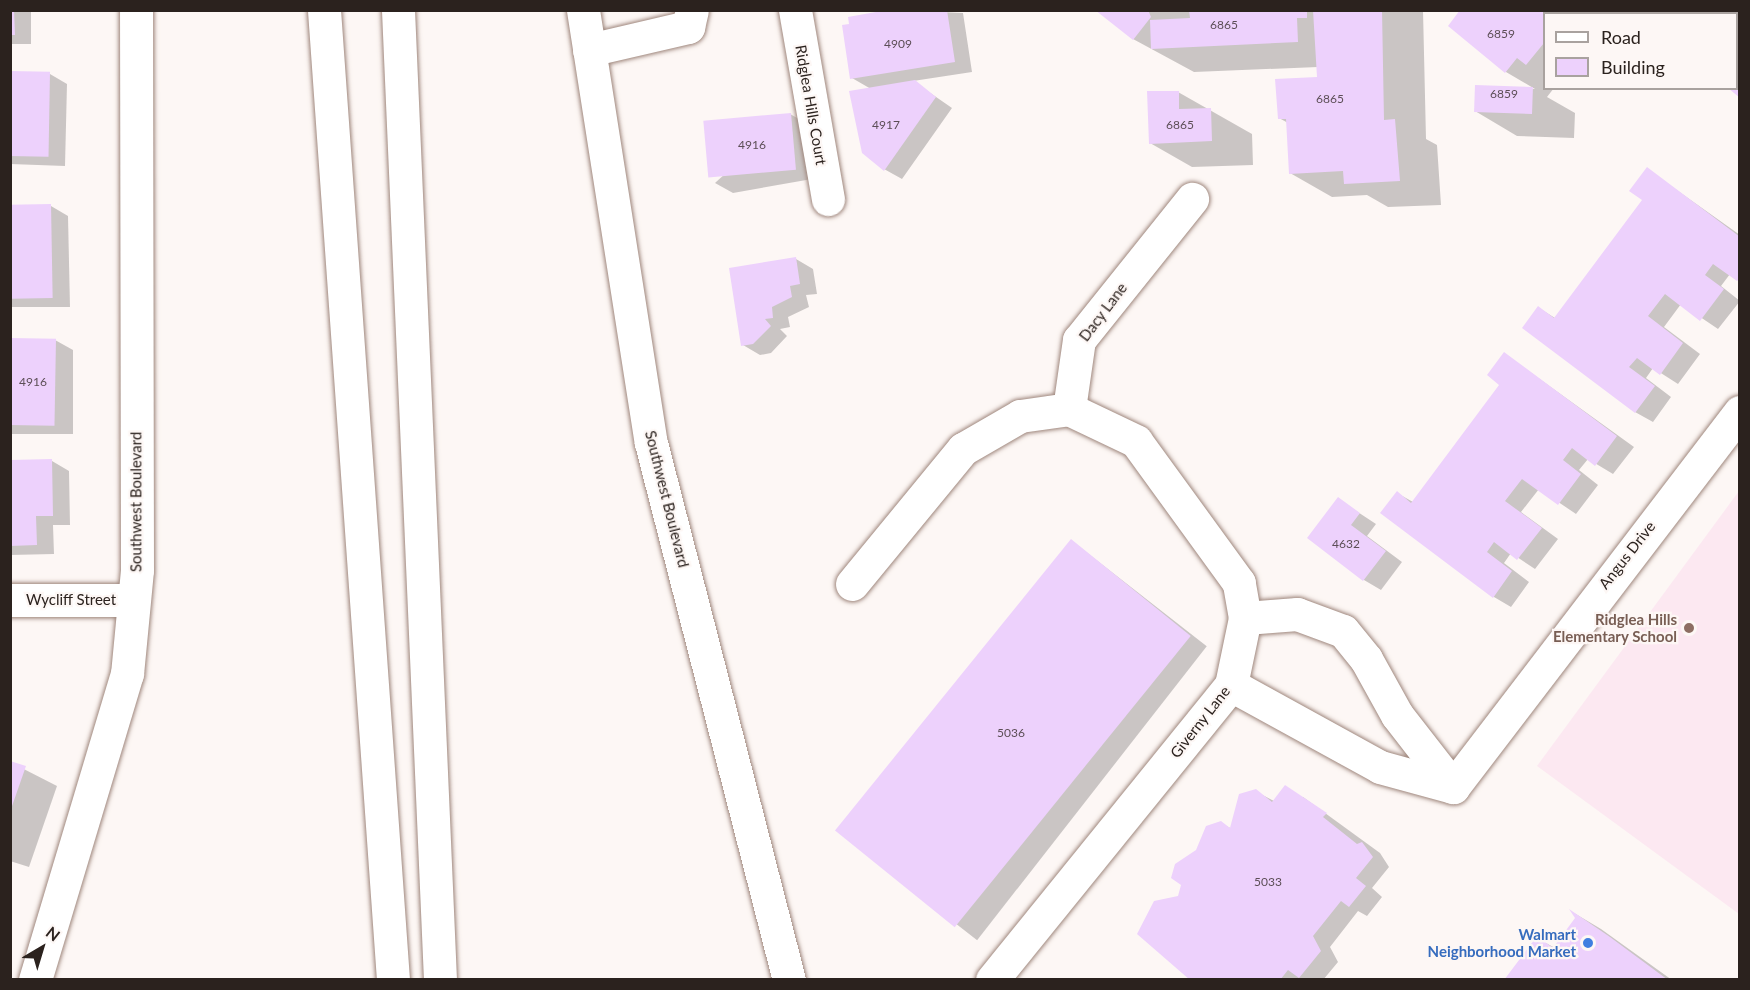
<!DOCTYPE html>
<style>
body{margin:0}
#map{position:relative;width:1750px;height:990px;overflow:hidden;background:#fdf7f5;font-family:Lato,sans-serif}
div>[style]{position:absolute}
.education>*{inset:0;background:#fce8f1}
.shadow>*{inset:0;background:#0003;transform-origin:0 0}
.building>*{inset:0;background:#edd1fc;transform-origin:0 0}
.roads{filter:drop-shadow(0 0 2px #9f877d) drop-shadow(0 0 2px #9f877d)}
.minor>*{height:33px;margin:-16.5px;padding:0 16.5px;transform-origin:16.5px;border-radius:16.5px;background:#fff}
.major>*{height:33px;margin:-16.5px;padding:0 16.5px;transform-origin:16.5px;border-radius:16.5px;background:#fff}
.highway>*{height:33px;margin:-16.5px;padding:0 16.5px;transform-origin:16.5px;border-radius:16.5px;background:#fff}
.dots>*{width:16px;height:16px;translate:-50% -50%;box-sizing:border-box;border:3px solid #fdf7f5;border-radius:50%}
span{translate:-50% -50%;white-space:nowrap;text-align:center;line-height:1.15;-webkit-text-stroke:4.5px #fdf7f5;paint-order:stroke}
.number-label{font-size:12px;color:#5c4e56}
.number-label span{-webkit-text-stroke-width:0}
.street-label{font-size:15px;color:#2b221e}
.education-label{font-size:15px;color:#785e54;font-weight:700}
.right{translate:-100% -50%;text-align:right}
.shop-label{font-size:15px;color:#366cbe;font-weight:700}
.frame{position:absolute;inset:0;border:12px solid #2b221e;pointer-events:none}
.legend{position:absolute;left:1543px;top:12px;width:195px;height:78px;box-sizing:border-box;background:#fdf7f5;border:2px solid #a9a29f;margin:0;padding:8px 10px;list-style:none;font-size:18px;color:#2b221e}
.legend li{display:flex;align-items:center;gap:12px;height:30px}
.legend b{width:30px;border:2px solid #a9a29f}
.north{position:absolute;left:12px;top:918px;width:60px;height:60px;-webkit-text-stroke:4px #fdf7f5;paint-order:stroke;rotate:38deg;font-size:16px;font-weight:700;line-height:24px;text-align:center;color:#2b221e}
.north::after{content:'';display:block;margin:auto;width:21px;height:27px;background:#2b221e;clip-path:polygon(50% 0,100% 100%,50% 72%,0 100%)}
</style>
<div id="map">
<div class="education">
<div style="clip-path:polygon(1739px 491px,1739px 914px,1537px 766px)"></div>
</div>
<div class="shadow">
<div style="left:10px;top:10px;width:21px;height:34px"></div>
<div style="clip-path:polygon(896px 10px,963px 13px,972px 72px,913px 81px,952px 108px,902px 179px,884px 169px,871px 89px,852px 78px)"></div>
<div style="clip-path:polygon(1097px 10px,1423px 10px,1426px 139px,1437px 145px,1441px 205px,1388px 207px,1367px 195px,1332px 197px,1290px 173px,1288px 123px,1279px 118px,1318px 78px,1318px 67px,1194px 72px,1133px 39px)"></div>
<div style="clip-path:polygon(1462px 10px,1634px 10px,1544px 14px,1544px 88px,1554px 88px,1547px 97px,1575px 113px,1574px 138px,1517px 136px,1475px 111px,1476px 86px,1535px 89px,1506px 72px)"></div>
<div style="clip-path:polygon(1740px 18px,1740px 46px,1736px 44px)"></div>
<div style="clip-path:polygon(1740px 70px,1740px 96px,1736px 88px)"></div>
<div style="clip-path:polygon(10px 73px,50px 74px,67px 84px,65px 166px,10px 164px)"></div>
<div style="clip-path:polygon(1178px 92px,1252px 134px,1253px 165px,1192px 167px,1150px 143px)"></div>
<div style="clip-path:polygon(790px 114px,808px 124px,812px 179px,733px 193px,715px 183px)"></div>
<div style="clip-path:polygon(1647px 169px,1740px 235px,1740px 281px,1730px 274px,1721px 286px,1740px 301px,1718px 329px,1681px 304px,1664px 327px,1700px 354px,1678px 384px,1653px 368px,1646px 378px,1671px 397px,1653px 422px,1635px 412px,1539px 308px,1555px 318px,1644px 200px)"></div>
<div style="clip-path:polygon(10px 206px,51px 206px,68px 216px,70px 307px,10px 307px)"></div>
<div style="clip-path:polygon(796px 259px,813px 269px,817px 294px,806px 295px,809px 307px,788px 317px,790px 327px,780px 329px,787px 336px,771px 353px,760px 355px,743px 345px)"></div>
<div style="clip-path:polygon(10px 339px,55px 340px,73px 350px,73px 434px,10px 434px)"></div>
<div style="clip-path:polygon(1505px 354px,1634px 447px,1613px 474px,1588px 459px,1579px 470px,1598px 485px,1576px 514px,1539px 489px,1521px 512px,1558px 539px,1535px 569px,1511px 553px,1504px 563px,1529px 582px,1511px 607px,1494px 597px,1397px 493px,1413px 502px,1502px 385px)"></div>
<div style="clip-path:polygon(52px 461px,69px 471px,70px 525px,53px 525px,54px 554px,10px 555px,10px 462px)"></div>
<div style="clip-path:polygon(1338px 499px,1376px 524px,1367px 536px,1402px 562px,1381px 590px,1364px 580px)"></div>
<div style="left:1072px;top:541px;width:171px;height:373px;rotate:38deg"></div>
<div style="clip-path:polygon(10px 762px,57px 786px,29px 867px,10px 861px)"></div>
<div style="clip-path:polygon(1255px 791px,1274px 801px,1303px 797px,1380px 853px,1389px 867px,1372px 888px,1382px 897px,1367px 916px,1358px 911px,1330px 947px,1338px 962px,1323px 980px,1192px 980px,1179px 897px,1198px 851px,1221px 823px,1232px 829px)"></div>
<div style="clip-path:polygon(1574px 913px,1601px 929px,1672px 980px,1506px 980px,1537px 938px,1555px 948px,1577px 918px)"></div>
</div>
<div class="building">
<div style="clip-path:polygon(10px 10px,14px 10px,15px 35px,10px 35px)"></div>
<div style="clip-path:polygon(887px 10px,947px 10px,955px 62px,850px 79px,842px 25px,849px 24px,848px 17px)"></div>
<div style="clip-path:polygon(1095px 10px,1148px 10px,1151px 17px,1133px 40px)"></div>
<div style="clip-path:polygon(1189px 10px,1307px 10px,1307px 18px,1297px 18px,1298px 42px,1151px 49px,1150px 20px,1190px 18px)"></div>
<div style="clip-path:polygon(1313px 10px,1382px 10px,1384px 120px,1395px 119px,1400px 181px,1344px 184px,1343px 171px,1289px 174px,1286px 119px,1278px 119px,1275px 79px,1317px 77px)"></div>
<div style="clip-path:polygon(1460px 10px,1572px 10px,1544px 14px,1544px 43px,1526px 65px,1517px 58px,1505px 73px,1448px 26px)"></div>
<div style="clip-path:polygon(1740px 16px,1740px 48px,1736px 45px)"></div>
<div style="clip-path:polygon(1740px 68px,1740px 98px,1728px 88px,1736px 88px)"></div>
<div style="left:10px;top:71px;width:40px;height:85px;rotate:1deg"></div>
<div style="clip-path:polygon(915px 80px,936px 97px,884px 171px,862px 153px,849px 91px)"></div>
<div style="left:1475px;top:85px;width:58px;height:27px;rotate:2deg"></div>
<div style="clip-path:polygon(1147px 91px,1179px 91px,1179px 109px,1211px 108px,1212px 141px,1149px 144px)"></div>
<div style="left:791px;top:113px;width:57px;height:88px;rotate:85deg"></div>
<div style="clip-path:polygon(1647px 167px,1740px 237px,1740px 278px,1737px 281px,1713px 264px,1705px 275px,1724px 289px,1700px 321px,1665px 294px,1648px 316px,1683px 343px,1660px 375px,1637px 358px,1629px 367px,1655px 386px,1635px 413px,1522px 328px,1538px 306px,1554px 318px,1642px 200px,1629px 191px)"></div>
<div style="left:51px;top:204px;width:94px;height:41px;rotate:89deg"></div>
<div style="clip-path:polygon(796px 257px,800px 284px,790px 286px,792px 297px,772px 307px,773px 318px,765px 319px,771px 326px,753px 344px,741px 346px,729px 268px)"></div>
<div style="left:10px;top:338px;width:46px;height:87px;rotate:1deg"></div>
<div style="clip-path:polygon(1504px 352px,1617px 436px,1595px 466px,1572px 448px,1563px 460px,1581px 474px,1558px 505px,1522px 479px,1505px 501px,1542px 528px,1517px 560px,1494px 542px,1487px 552px,1512px 571px,1493px 598px,1380px 513px,1397px 491px,1411px 503px,1499px 385px,1487px 375px)"></div>
<div style="clip-path:polygon(52px 459px,53px 516px,36px 516px,37px 545px,10px 546px,10px 460px)"></div>
<div style="clip-path:polygon(1338px 497px,1360px 513px,1351px 525px,1386px 551px,1363px 581px,1307px 538px)"></div>
<div style="left:1071px;top:539px;width:154px;height:375px;rotate:39deg"></div>
<div style="clip-path:polygon(10px 761px,26px 766px,11px 809px,10px 809px)"></div>
<div style="clip-path:polygon(1285px 785px,1327px 813px,1323px 817px,1357px 844px,1362px 842px,1373px 857px,1356px 878px,1366px 886px,1349px 907px,1341px 901px,1313px 936px,1321px 951px,1299px 978px,1288px 970px,1280px 980px,1190px 980px,1137px 934px,1154px 901px,1178px 896px,1181px 885px,1171px 878px,1175px 864px,1196px 850px,1206px 826px,1221px 821px,1230px 828px,1239px 794px,1256px 789px,1272px 802px)"></div>
<div style="clip-path:polygon(1569px 909px,1610px 937px,1668px 980px,1504px 980px,1537px 936px,1553px 948px,1575px 918px)"></div>
</div>
<div class="roads">
<div class="minor">
<div style="left:795px;top:10px;width:192px;rotate:80.1deg"></div>
<div style="left:589px;top:50px;width:102px;rotate:-13.1deg"></div>
<div style="left:688px;top:27px;width:17px;rotate:-77deg"></div>
<div style="left:1069px;top:409px;width:70px;rotate:-81.8deg"></div>
<div style="left:1079px;top:340px;width:181px;rotate:-51.3deg"></div>
<div style="left:852px;top:584px;width:175px;rotate:-50.6deg"></div>
<div style="left:963px;top:449px;width:66px;rotate:-30.1deg"></div>
<div style="left:1020px;top:416px;width:49px;rotate:-8.1deg"></div>
<div style="left:10px;top:600px;width:122px"></div>
<div style="left:1231px;top:685px;width:170px;rotate:28.8deg"></div>
<div style="left:1380px;top:767px;width:76px;rotate:15.3deg"></div>
<div style="left:1453px;top:787px;width:91px;rotate:-127.9deg"></div>
<div style="left:1397px;top:715px;width:64px;rotate:-119deg"></div>
<div style="left:1366px;top:659px;width:36px;rotate:-129deg"></div>
<div style="left:1343px;top:631px;width:49px;rotate:-159.7deg"></div>
<div style="left:1297px;top:614px;width:52px;rotate:175.6deg"></div>
<div style="left:1453px;top:787px;width:472px;rotate:-52.6deg"></div>
<div style="left:992px;top:980px;width:380px;rotate:-51deg"></div>
<div style="left:1231px;top:685px;width:68px;rotate:-78.2deg"></div>
<div style="left:1245px;top:618px;width:36px;rotate:-100deg"></div>
<div style="left:1239px;top:583px;width:175px;rotate:-126deg"></div>
<div style="left:1136px;top:441px;width:74px;rotate:-154.5deg"></div>
</div>
<div class="major">
<div style="left:583px;top:10px;width:438px;rotate:81.1deg"></div>
<div style="left:651px;top:443px;width:554px;rotate:75.59deg"></div>
<div style="left:35px;top:980px;width:320px;rotate:-73.3deg"></div>
<div style="left:127px;top:674px;width:104px;rotate:-84.5deg"></div>
<div style="left:137px;top:570px;width:560px;rotate:-90.1deg"></div>
</div>
<div class="highway">
<div style="left:324px;top:10px;width:972px;rotate:85.93deg"></div>
<div style="left:398px;top:10px;width:971px;rotate:87.52deg"></div>
</div>
</div>
<div class="dots">
<div style="left:1689px;top:628px;background:#8d6e63"></div>
<div style="left:1588px;top:943px;background:#3f7fe0"></div>
</div>
<div class="number-label">
<span style="left:1224px;top:25px">6865</span>
<span style="left:1501px;top:34px">6859</span>
<span style="left:898px;top:44px">4909</span>
<span style="left:1504px;top:94px">6859</span>
<span style="left:1330px;top:99px">6865</span>
<span style="left:886px;top:125px">4917</span>
<span style="left:1180px;top:125px">6865</span>
<span style="left:752px;top:145px">4916</span>
<span style="left:33px;top:382px">4916</span>
<span style="left:1346px;top:544px">4632</span>
<span style="left:1011px;top:733px">5036</span>
<span style="left:1268px;top:882px">5033</span>
</div>
<div class="street-label">
<span style="left:811px;top:105px;rotate:80deg">Ridglea Hills Court</span>
<span style="left:1103px;top:312px;rotate:-53deg">Dacy Lane</span>
<span style="left:667px;top:499px;rotate:76deg">Southwest Boulevard</span>
<span style="left:136px;top:502px;rotate:-90deg">Southwest Boulevard</span>
<span style="left:1627px;top:555px;rotate:-52deg">Angus Drive</span>
<span style="left:71px;top:600px">Wycliff Street</span>
<span style="left:1200px;top:722px;rotate:-52deg">Giverny Lane</span>
</div>
<div class="education-label">
<span class="right" style="left:1677px;top:628px">Ridglea Hills<br>Elementary School</span>
</div>
<div class="shop-label">
<span class="right" style="left:1576px;top:943px">Walmart<br>Neighborhood Market</span>
</div>
<div class="frame"></div>
<ul class="legend">
<li><b style="height:8px;background:#fff"></b>Road</li>
<li><b style="height:16px;background:#edd1fc"></b>Building</li>
</ul>
<div class="north">N</div>
</div>
